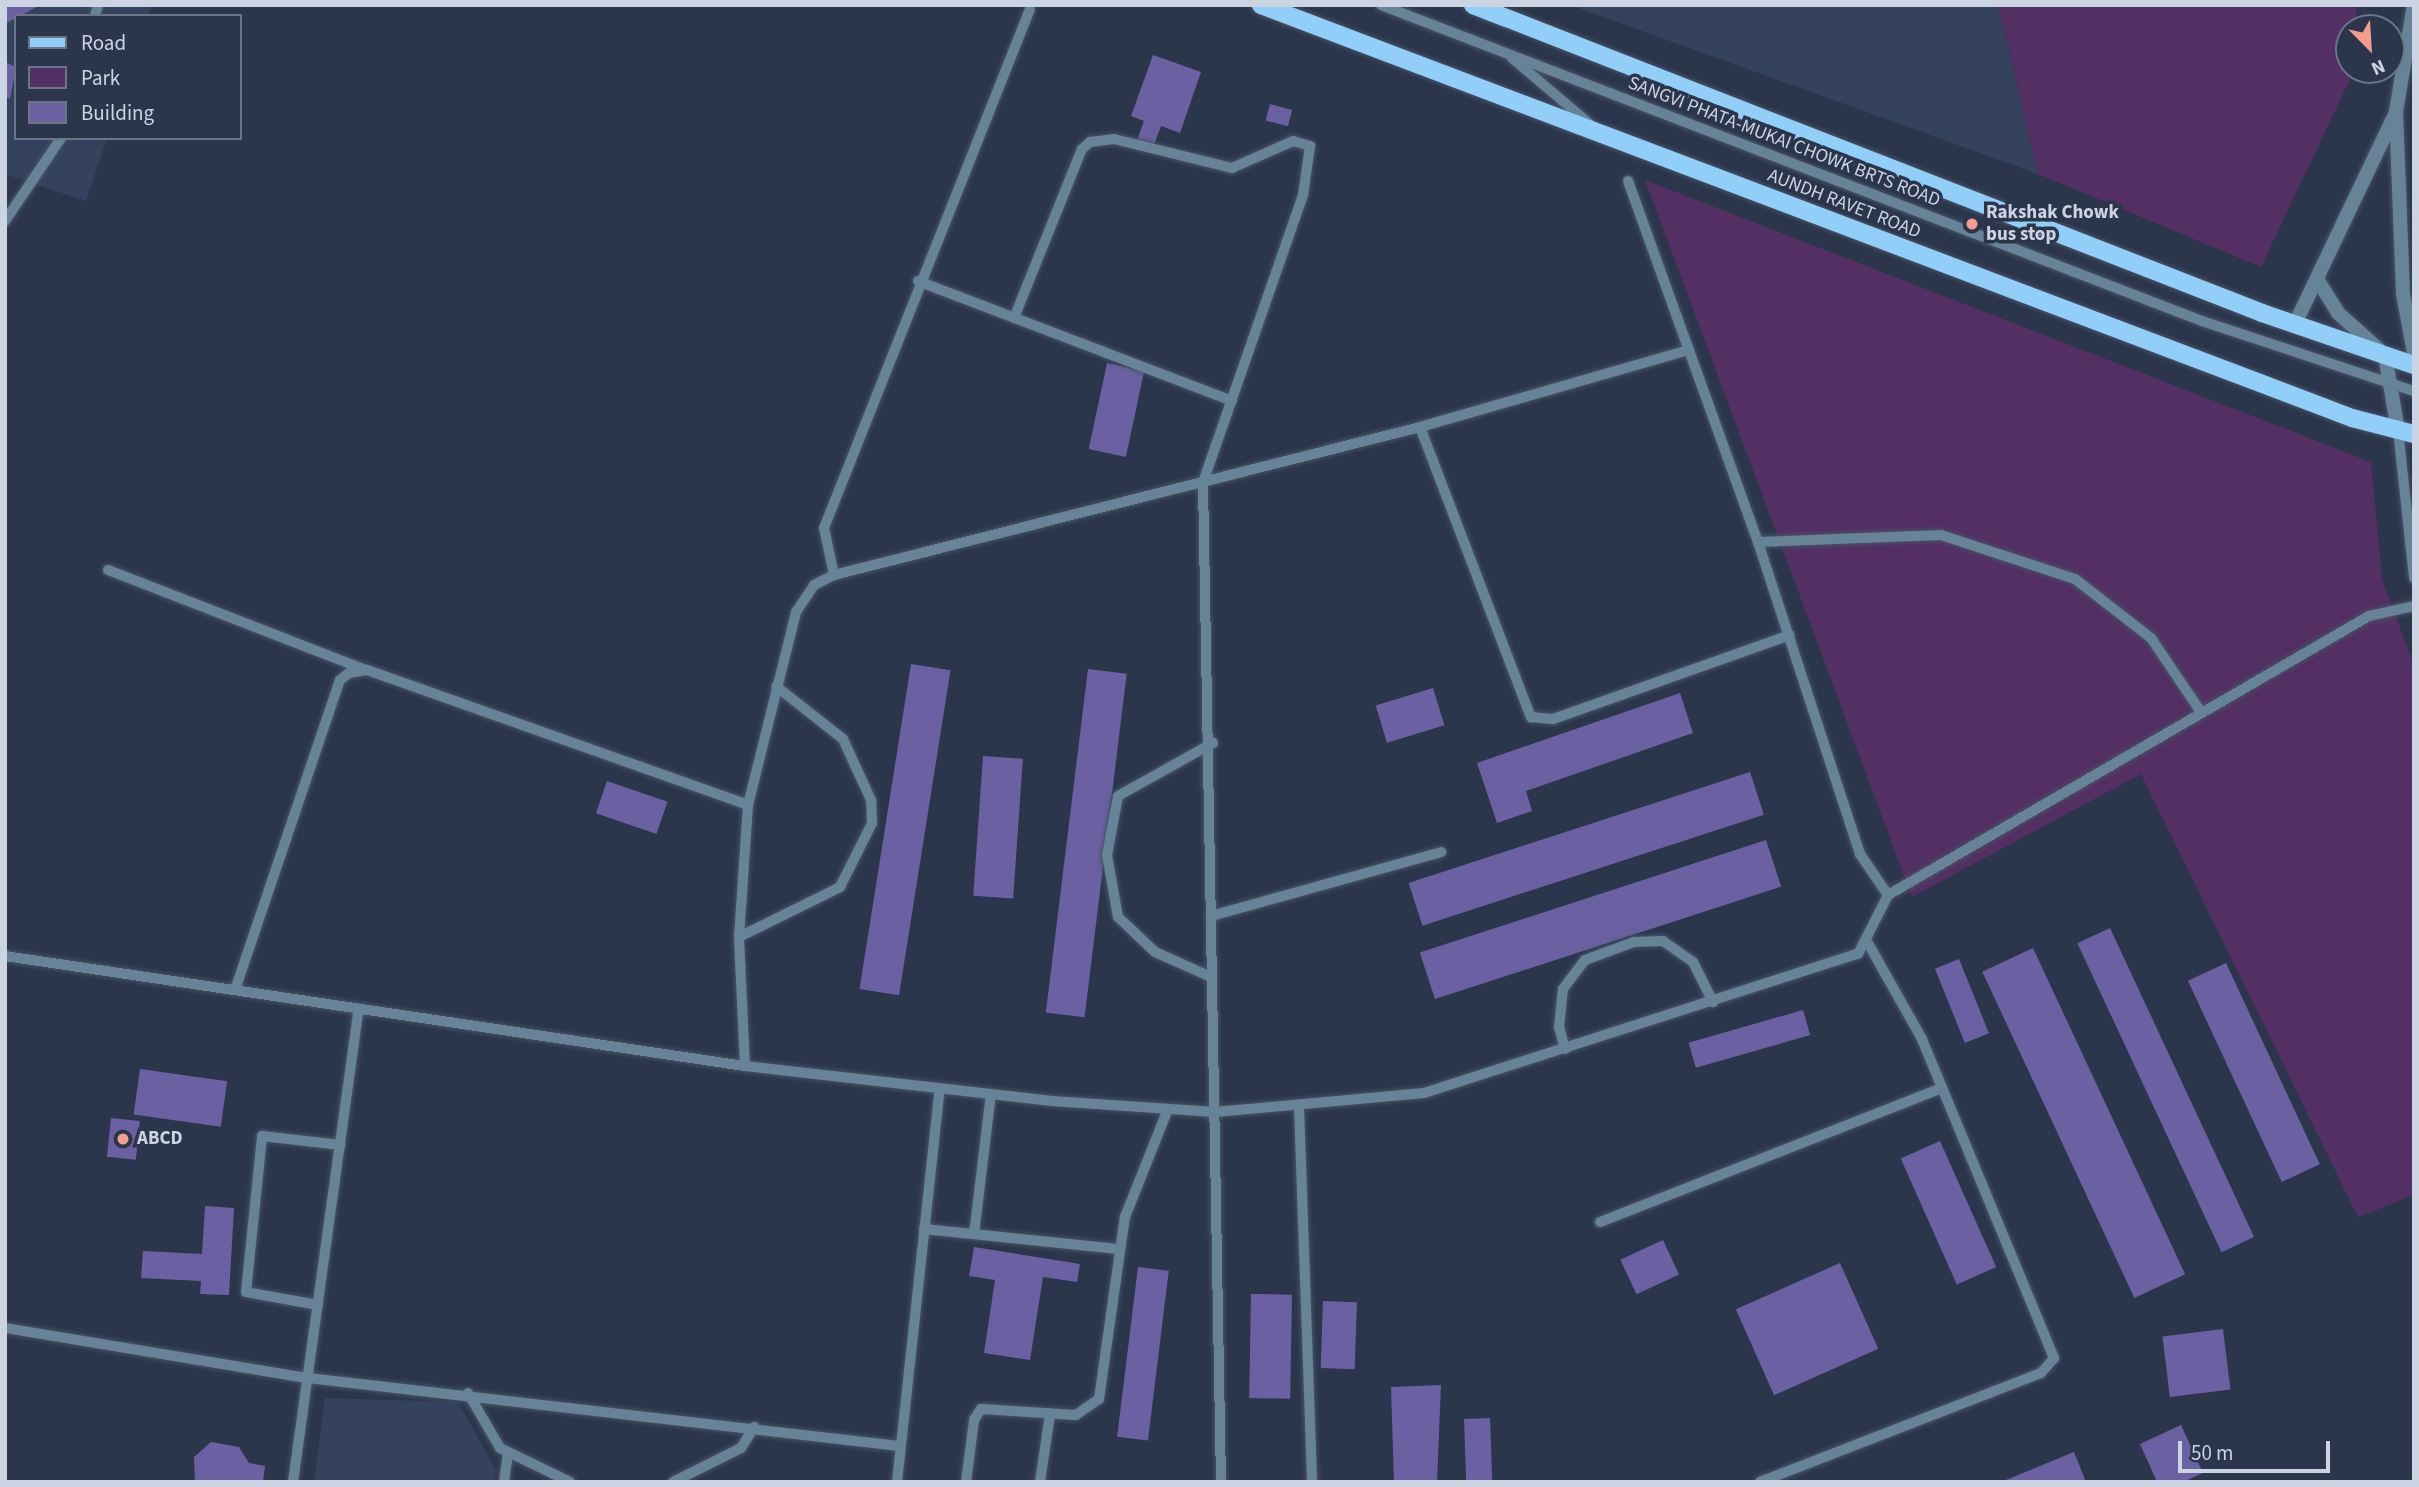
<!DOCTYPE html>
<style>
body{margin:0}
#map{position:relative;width:2419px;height:1487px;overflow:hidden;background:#2b364d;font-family:"Source Sans 3",sans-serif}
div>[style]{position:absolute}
.built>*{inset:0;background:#34425e}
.green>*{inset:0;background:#542f64}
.building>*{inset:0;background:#6b61a2;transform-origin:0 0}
.roads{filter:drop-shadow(0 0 2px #485268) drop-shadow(0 0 2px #485268)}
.service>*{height:10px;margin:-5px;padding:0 5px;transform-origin:5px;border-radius:5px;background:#668397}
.tertiary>*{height:14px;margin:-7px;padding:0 7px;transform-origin:7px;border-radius:7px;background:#668397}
.primary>*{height:18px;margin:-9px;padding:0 9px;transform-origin:9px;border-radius:9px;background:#92cff8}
.dots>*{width:19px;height:19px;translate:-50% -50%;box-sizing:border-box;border:4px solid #2b364d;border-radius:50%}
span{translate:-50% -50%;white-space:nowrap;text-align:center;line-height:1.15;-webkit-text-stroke:7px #2b364d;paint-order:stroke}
.street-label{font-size:19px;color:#ccd3e2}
.poi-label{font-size:19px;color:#ccd3e2;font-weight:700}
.left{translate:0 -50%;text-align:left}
.frame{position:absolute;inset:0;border:7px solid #ccd3e2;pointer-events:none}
.legend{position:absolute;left:14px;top:14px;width:228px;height:126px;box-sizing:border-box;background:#2b364d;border:2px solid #6b7589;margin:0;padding:9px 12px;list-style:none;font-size:21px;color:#ccd3e2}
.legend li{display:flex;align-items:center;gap:14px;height:35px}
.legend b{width:35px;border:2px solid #6b7589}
.north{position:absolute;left:2335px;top:14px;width:70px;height:70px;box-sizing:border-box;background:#2b364d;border:2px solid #6b7589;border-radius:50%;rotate:156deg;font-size:19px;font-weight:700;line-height:28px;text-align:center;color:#ccd3e2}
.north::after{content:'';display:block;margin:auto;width:24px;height:32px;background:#f59d8d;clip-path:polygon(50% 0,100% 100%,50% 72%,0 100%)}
.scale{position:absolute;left:2178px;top:1441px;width:152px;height:32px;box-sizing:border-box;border:4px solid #ccd3e2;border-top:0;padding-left:9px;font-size:21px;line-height:24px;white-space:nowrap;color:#ccd3e2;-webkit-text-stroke:5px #2b364d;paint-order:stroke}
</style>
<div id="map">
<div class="built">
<div style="clip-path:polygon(5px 5px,152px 5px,149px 16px,16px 16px,16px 138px,107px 138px,86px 201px,5px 174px)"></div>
<div style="clip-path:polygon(1570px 5px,1998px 5px,2038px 174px)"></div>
<div style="clip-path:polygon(325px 1398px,458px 1402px,496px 1470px,494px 1482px,314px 1482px)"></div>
</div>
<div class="green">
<div style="clip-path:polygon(1998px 5px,2357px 5px,2355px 28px,2349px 28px,2351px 77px,2261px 267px,2038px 174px)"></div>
<div style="clip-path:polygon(1645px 180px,2371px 462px,2382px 579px,2414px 666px,2414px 1195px,2358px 1217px,2141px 774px,1912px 897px)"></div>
</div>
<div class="building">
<div style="clip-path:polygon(5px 5px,40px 5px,5px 24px)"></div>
<div style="clip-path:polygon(1153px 55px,1201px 72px,1180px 133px,1161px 126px,1154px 145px,1137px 140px,1144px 121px,1131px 116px)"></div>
<div style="clip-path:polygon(5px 62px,16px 67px,10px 99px,5px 97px)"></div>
<div style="left:1270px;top:104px;width:23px;height:17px;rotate:15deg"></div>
<div style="left:1107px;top:363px;width:38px;height:88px;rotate:12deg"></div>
<div style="left:911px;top:664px;width:40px;height:329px;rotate:9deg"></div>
<div style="left:1088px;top:669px;width:39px;height:346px;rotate:7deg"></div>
<div style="left:1433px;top:688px;width:39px;height:60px;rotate:73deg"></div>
<div style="clip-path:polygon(1680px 693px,1693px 733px,1526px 791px,1532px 811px,1497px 823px,1477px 763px)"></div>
<div style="left:983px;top:756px;width:40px;height:140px;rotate:4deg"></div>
<div style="left:1750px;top:772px;width:45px;height:359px;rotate:72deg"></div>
<div style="left:607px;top:781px;width:64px;height:34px;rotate:19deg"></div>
<div style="left:1766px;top:840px;width:49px;height:364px;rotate:72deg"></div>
<div style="left:2110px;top:928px;width:341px;height:36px;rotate:65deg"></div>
<div style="left:2033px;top:948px;width:360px;height:56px;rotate:65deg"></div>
<div style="left:1959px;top:959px;width:80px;height:26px;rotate:68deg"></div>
<div style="left:2226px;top:963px;width:222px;height:42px;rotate:65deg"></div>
<div style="left:1803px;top:1010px;width:26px;height:119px;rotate:74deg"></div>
<div style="left:140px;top:1069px;width:88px;height:46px;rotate:8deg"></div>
<div style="left:111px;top:1118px;width:29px;height:39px;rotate:6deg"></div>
<div style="left:1940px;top:1141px;width:138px;height:43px;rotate:66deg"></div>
<div style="clip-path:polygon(205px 1206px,234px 1208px,229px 1295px,200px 1294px,201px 1281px,141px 1278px,143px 1251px,202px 1254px)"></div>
<div style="left:1663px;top:1240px;width:38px;height:47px;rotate:65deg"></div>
<div style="clip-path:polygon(974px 1247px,1080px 1264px,1077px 1282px,1043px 1277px,1030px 1360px,984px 1353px,995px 1280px,969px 1276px)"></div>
<div style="left:1840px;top:1263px;width:94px;height:114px;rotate:66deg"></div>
<div style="left:1138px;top:1267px;width:31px;height:171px;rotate:7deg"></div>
<div style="left:1251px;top:1294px;width:41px;height:104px;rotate:1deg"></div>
<div style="left:1323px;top:1301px;width:34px;height:67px;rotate:2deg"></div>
<div style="left:2223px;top:1329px;width:61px;height:61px;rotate:83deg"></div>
<div style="clip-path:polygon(1441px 1385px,1437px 1482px,1394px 1482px,1391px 1387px)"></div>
<div style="left:1490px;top:1418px;width:64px;height:26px;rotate:88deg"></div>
<div style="clip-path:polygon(2181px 1425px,2203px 1473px,2183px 1482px,2157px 1482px,2140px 1444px)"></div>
<div style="clip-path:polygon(211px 1442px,239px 1447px,249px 1463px,265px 1466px,263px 1482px,195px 1482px,194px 1457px)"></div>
<div style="clip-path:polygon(2074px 1452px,2086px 1482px,2001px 1482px)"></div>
</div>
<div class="roads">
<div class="service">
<div style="left:1381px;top:5px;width:880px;rotate:21.05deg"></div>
<div style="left:2202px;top:321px;width:223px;rotate:18.3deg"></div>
<div style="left:95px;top:16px;width:11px;rotate:-75deg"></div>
<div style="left:1512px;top:58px;width:104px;rotate:40.3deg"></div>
<div style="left:1628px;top:181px;width:384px;rotate:70.2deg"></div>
<div style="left:5px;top:221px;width:100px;rotate:-56deg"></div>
<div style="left:918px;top:281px;width:336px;rotate:20.9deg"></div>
<div style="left:1014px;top:318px;width:182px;rotate:-68.1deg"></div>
<div style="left:1082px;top:149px;width:11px;rotate:-41deg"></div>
<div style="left:1090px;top:142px;width:24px;rotate:-7deg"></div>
<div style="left:1114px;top:139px;width:122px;rotate:13.8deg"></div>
<div style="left:1232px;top:168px;width:67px;rotate:-23.9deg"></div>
<div style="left:1293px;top:141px;width:18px;rotate:16deg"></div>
<div style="left:1310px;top:146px;width:49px;rotate:98.1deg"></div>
<div style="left:1303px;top:195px;width:304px;rotate:109.2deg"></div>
<div style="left:1203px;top:482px;width:1000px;rotate:88.97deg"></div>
<div style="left:1420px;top:427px;width:311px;rotate:69.1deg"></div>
<div style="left:1531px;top:717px;width:22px;rotate:5deg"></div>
<div style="left:1553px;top:719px;width:251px;rotate:-19.5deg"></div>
<div style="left:2398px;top:430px;width:149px;rotate:83.8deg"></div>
<div style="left:108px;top:570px;width:274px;rotate:21.2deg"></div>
<div style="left:834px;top:575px;width:48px;rotate:-102deg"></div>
<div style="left:824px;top:528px;width:558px;rotate:-68.35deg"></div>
<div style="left:1888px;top:895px;width:50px;rotate:-124.3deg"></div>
<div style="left:1860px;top:854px;width:328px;rotate:-108.1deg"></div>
<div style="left:1758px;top:542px;width:183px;rotate:-2.2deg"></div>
<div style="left:1941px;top:535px;width:141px;rotate:18.2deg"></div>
<div style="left:2075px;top:579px;width:96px;rotate:37.8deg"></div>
<div style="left:2151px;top:638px;width:89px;rotate:56deg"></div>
<div style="left:1211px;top:916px;width:239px;rotate:-15.5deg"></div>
<div style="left:739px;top:937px;width:113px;rotate:-26.3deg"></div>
<div style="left:840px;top:887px;width:72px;rotate:-63.4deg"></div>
<div style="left:872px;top:823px;width:23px;rotate:-92deg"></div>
<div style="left:871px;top:800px;width:67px;rotate:-114.7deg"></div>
<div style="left:843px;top:739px;width:85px;rotate:-141.7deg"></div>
<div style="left:5px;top:956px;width:748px;rotate:8.46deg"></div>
<div style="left:745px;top:1066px;width:309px;rotate:6.5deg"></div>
<div style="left:1052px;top:1101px;width:163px;rotate:3.9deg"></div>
<div style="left:1215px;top:1112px;width:210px;rotate:-5.2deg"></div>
<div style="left:1424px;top:1093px;width:456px;rotate:-17.8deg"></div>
<div style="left:1858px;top:954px;width:66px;rotate:-63deg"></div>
<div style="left:1888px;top:895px;width:556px;rotate:-30.12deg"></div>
<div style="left:2369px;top:616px;width:46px;rotate:-12.5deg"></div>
<div style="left:1211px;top:977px;width:61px;rotate:-155.9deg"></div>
<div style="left:1155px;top:952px;width:51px;rotate:-136.6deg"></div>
<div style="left:1118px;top:917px;width:63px;rotate:-100.1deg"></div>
<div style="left:1107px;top:855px;width:60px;rotate:-79.4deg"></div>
<div style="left:1118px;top:796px;width:109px;rotate:-29.2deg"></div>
<div style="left:235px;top:990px;width:327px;rotate:-71.3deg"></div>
<div style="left:340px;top:680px;width:11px;rotate:-38deg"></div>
<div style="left:349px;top:673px;width:18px;rotate:-9deg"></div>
<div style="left:367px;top:670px;width:404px;rotate:19.5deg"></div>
<div style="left:1565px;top:1049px;width:23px;rotate:-105deg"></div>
<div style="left:1559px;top:1027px;width:38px;rotate:-84deg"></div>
<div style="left:1563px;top:989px;width:36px;rotate:-53deg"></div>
<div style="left:1585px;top:960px;width:52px;rotate:-20.2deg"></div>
<div style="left:1634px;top:942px;width:29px;rotate:-2deg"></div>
<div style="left:1663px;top:941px;width:37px;rotate:35deg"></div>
<div style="left:1693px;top:962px;width:45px;rotate:63.4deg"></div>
<div style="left:745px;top:1066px;width:129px;rotate:-92.7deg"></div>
<div style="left:739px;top:937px;width:132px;rotate:-86.1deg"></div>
<div style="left:748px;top:805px;width:199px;rotate:-76deg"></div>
<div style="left:796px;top:612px;width:32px;rotate:-56deg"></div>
<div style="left:814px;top:585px;width:22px;rotate:-27deg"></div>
<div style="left:834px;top:575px;width:604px;rotate:-14.17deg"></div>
<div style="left:1420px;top:427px;width:280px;rotate:-16deg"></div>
<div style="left:1299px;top:1107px;width:375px;rotate:88deg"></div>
<div style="left:1600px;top:1222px;width:367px;rotate:-21.4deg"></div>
<div style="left:924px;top:1229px;width:195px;rotate:5.9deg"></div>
<div style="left:974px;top:1234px;width:141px;rotate:-83.1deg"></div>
<div style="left:318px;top:1305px;width:73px;rotate:-169.8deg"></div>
<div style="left:246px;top:1292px;width:157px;rotate:-84.1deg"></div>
<div style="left:262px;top:1136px;width:79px;rotate:6.6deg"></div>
<div style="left:5px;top:1328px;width:307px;rotate:9.4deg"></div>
<div style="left:308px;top:1378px;width:595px;rotate:6.56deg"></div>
<div style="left:468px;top:1393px;width:64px;rotate:59.8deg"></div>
<div style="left:500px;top:1448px;width:78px;rotate:25.9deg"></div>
<div style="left:293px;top:1482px;width:478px;rotate:-82.1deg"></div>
<div style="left:504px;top:1482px;width:27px;rotate:-82deg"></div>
<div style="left:673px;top:1482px;width:76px;rotate:-26.6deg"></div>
<div style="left:741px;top:1448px;width:25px;rotate:-58deg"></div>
<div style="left:897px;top:1482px;width:396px;rotate:-83.8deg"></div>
<div style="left:966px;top:1482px;width:63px;rotate:-82.6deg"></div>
<div style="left:974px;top:1420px;width:13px;rotate:-58deg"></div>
<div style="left:981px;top:1409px;width:95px;rotate:3.6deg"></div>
<div style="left:1076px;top:1415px;width:28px;rotate:-35deg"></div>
<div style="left:1099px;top:1399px;width:184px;rotate:-81.9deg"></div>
<div style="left:1125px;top:1217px;width:116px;rotate:-68.3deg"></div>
<div style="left:1040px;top:1482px;width:69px;rotate:-81.6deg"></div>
<div style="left:1760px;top:1482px;width:301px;rotate:-21.2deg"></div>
<div style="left:2041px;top:1373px;width:20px;rotate:-49deg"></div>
<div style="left:2054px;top:1358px;width:345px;rotate:-112.5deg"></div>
<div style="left:1922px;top:1039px;width:110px;rotate:-119.4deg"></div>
</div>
<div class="tertiary">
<div style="left:2414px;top:5px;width:108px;rotate:99.6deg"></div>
<div style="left:2396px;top:111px;width:183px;rotate:87.8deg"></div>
<div style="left:2403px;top:294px;width:60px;rotate:79.4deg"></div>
<div style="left:2317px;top:279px;width:40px;rotate:58deg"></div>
<div style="left:2338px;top:313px;width:63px;rotate:41.8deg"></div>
<div style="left:2385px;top:355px;width:76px;rotate:80.2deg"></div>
<div style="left:2295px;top:324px;width:230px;rotate:-64.5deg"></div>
</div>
<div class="primary">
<div style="left:1261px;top:5px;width:1167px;rotate:20.73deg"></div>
<div style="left:2352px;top:418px;width:64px;rotate:14.5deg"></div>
<div style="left:1473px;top:5px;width:847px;rotate:21.32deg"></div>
<div style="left:2262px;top:313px;width:161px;rotate:18.9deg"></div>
</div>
</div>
<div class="dots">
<div style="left:1972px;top:224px;background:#f59d8d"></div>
<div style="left:123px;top:1139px;background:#f59d8d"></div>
</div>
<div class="street-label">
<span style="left:1784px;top:142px;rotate:21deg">SANGVI PHATA-MUKAI CHOWK BRTS ROAD</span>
<span style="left:1844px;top:204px;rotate:21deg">AUNDH RAVET ROAD</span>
</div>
<div class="poi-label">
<span class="left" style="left:1986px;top:224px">Rakshak Chowk<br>bus stop</span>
<span class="left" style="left:137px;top:1139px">ABCD</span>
</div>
<div class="frame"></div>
<ul class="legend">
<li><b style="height:9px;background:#92cff8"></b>Road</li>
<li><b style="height:19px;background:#542f64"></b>Park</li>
<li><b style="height:19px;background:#6b61a2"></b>Building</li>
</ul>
<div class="north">N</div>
<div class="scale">50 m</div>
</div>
